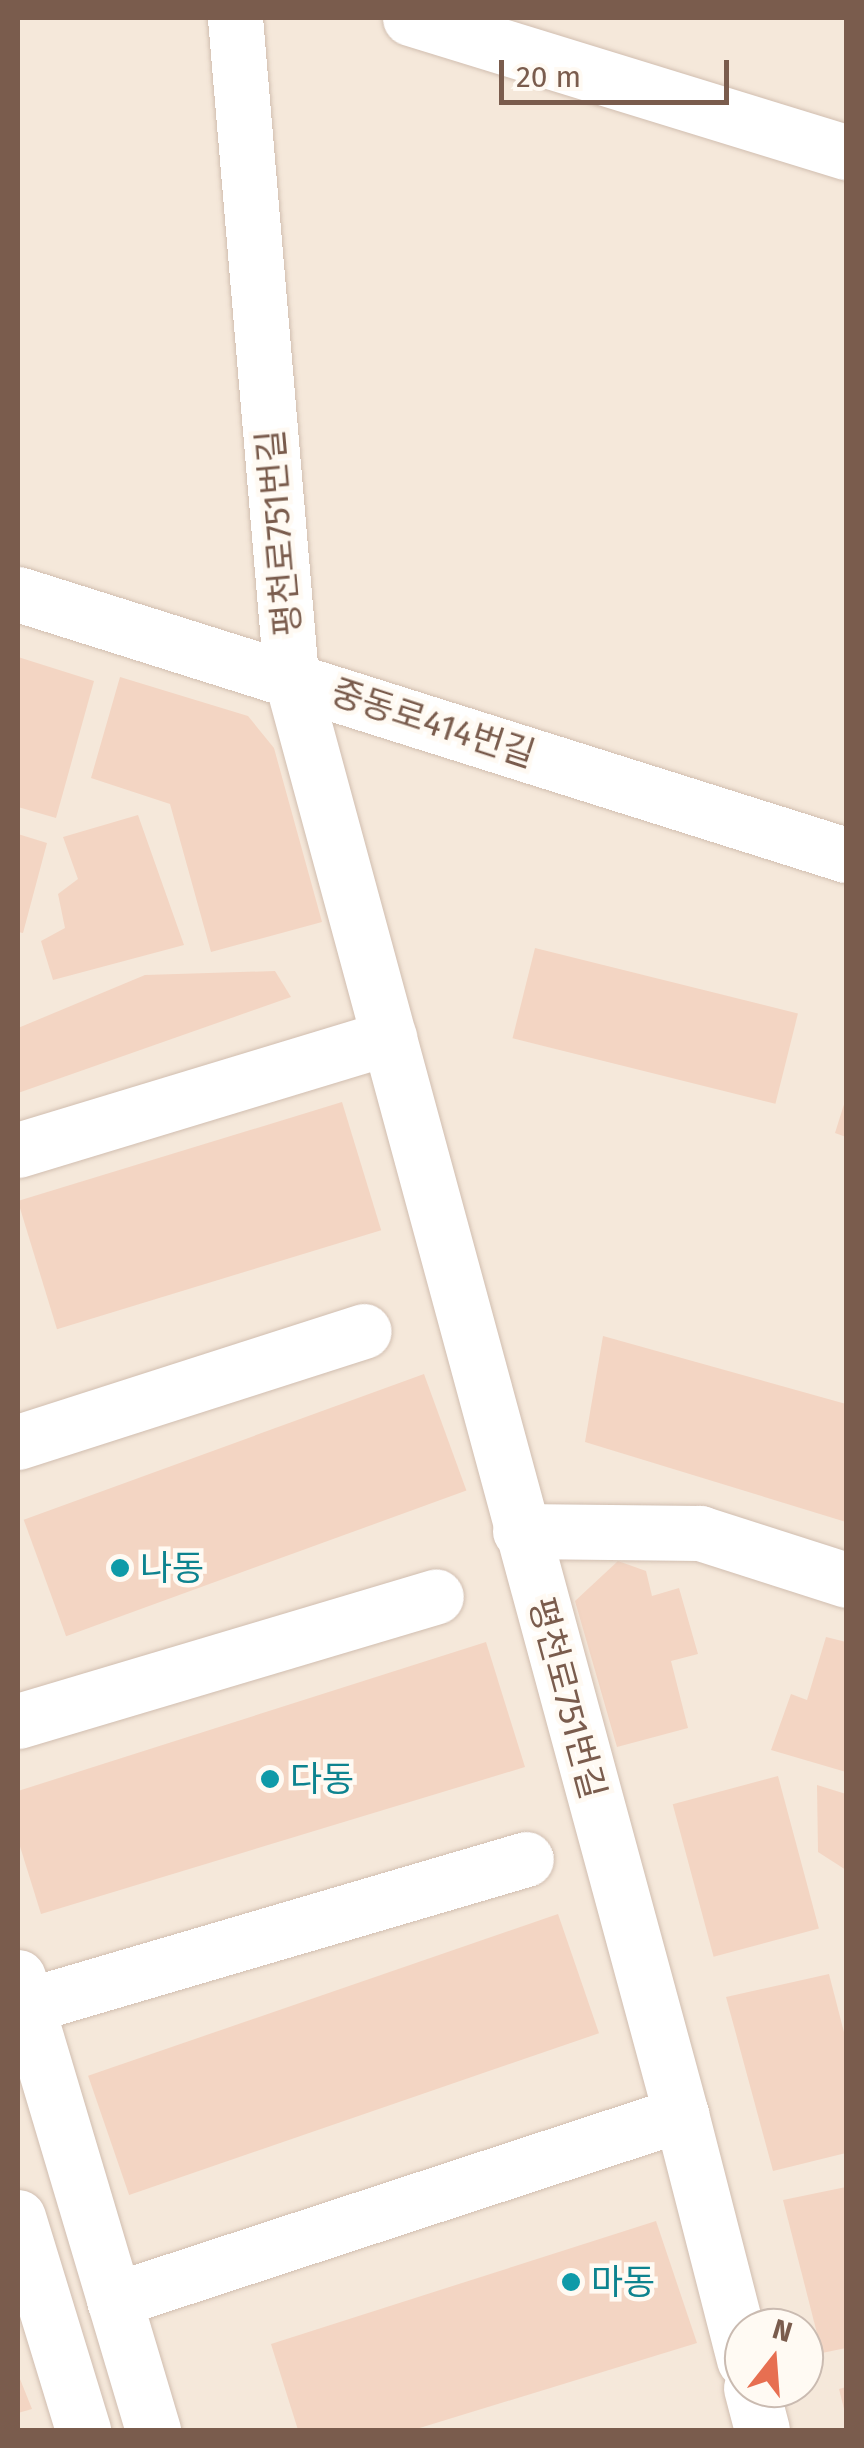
<!DOCTYPE html>
<meta charset="utf-8">
<style>
body{margin:0}
#map{position:relative;width:864px;height:2448px;overflow:hidden;background:#fdf6ec;font-family:"Fira Sans","Noto Sans KR",sans-serif}
div>[style]{position:absolute}
.residential>*{inset:0;background:#f5e8da}
.building>*{inset:0;background:#f3d5c3;transform-origin:0 0}
.roads{filter:drop-shadow(0 0 2px #d1beb0) drop-shadow(0 0 2px #d1beb0)}
.minor>*{height:55px;margin:-27.5px;padding:0 27.5px;transform-origin:27.5px;border-radius:27.5px;background:#fff}
.dots>*{width:28px;height:28px;translate:-50% -50%;box-sizing:border-box;border:5px solid #fffaf3;border-radius:50%}
span{translate:-50% -50%;white-space:nowrap;text-align:center;line-height:1.15;-webkit-text-stroke:9px #fffaf3;paint-order:stroke}
.street-label{font-size:35px;color:#7a5c4d}
.culture-label{font-size:35px;color:#0d838f}
.left{translate:0 -50%;text-align:left}
.frame{position:absolute;inset:0;border:20px solid #7a5c4d;pointer-events:none}
.north{position:absolute;left:724px;top:2308px;width:100px;height:100px;box-sizing:border-box;background:#fffaf3;border:2px solid #cabbb1;border-radius:50%;rotate:17deg;font-size:28px;font-weight:700;line-height:40px;text-align:center;color:#7a5c4d}
.north::after{content:'';display:block;margin:auto;width:35px;height:45px;background:#e76f51;clip-path:polygon(50% 0,100% 100%,50% 72%,0 100%)}
.scale{position:absolute;left:499px;top:60px;width:230px;height:45px;box-sizing:border-box;border:5px solid #7a5c4d;border-top:0;padding-left:12px;font-size:30px;line-height:35px;white-space:nowrap;color:#7a5c4d;-webkit-text-stroke:8px #fffaf3;paint-order:stroke}
</style>
<div id="map">
<div class="residential">
<div style="clip-path:polygon(evenodd,18px 18px,846px 18px,846px 2430px,18px 2430px,18px 18px,744px 2328px,804px 2328px,804px 2388px,744px 2388px,744px 2328px)"></div>
</div>
<div class="building">
<div style="clip-path:polygon(18px 657px,94px 681px,56px 818px,18px 807px)"></div>
<div style="clip-path:polygon(120px 677px,248px 716px,274px 748px,322px 922px,211px 952px,170px 804px,91px 778px)"></div>
<div style="clip-path:polygon(138px 815px,184px 945px,53px 980px,41px 941px,65px 928px,58px 894px,78px 879px,63px 837px)"></div>
<div style="clip-path:polygon(18px 834px,47px 843px,23px 933px,18px 932px)"></div>
<div style="left:535px;top:948px;width:271px;height:93px;rotate:14deg"></div>
<div style="clip-path:polygon(275px 971px,291px 997px,18px 1093px,18px 1028px,145px 975px)"></div>
<div style="clip-path:polygon(846px 1098px,846px 1137px,835px 1133px)"></div>
<div style="left:342px;top:1102px;width:134px;height:339px;rotate:73deg"></div>
<div style="clip-path:polygon(603px 1336px,846px 1404px,846px 1522px,585px 1442px)"></div>
<div style="left:424px;top:1374px;width:124px;height:426px;rotate:70deg"></div>
<div style="clip-path:polygon(618px 1561px,646px 1571px,652px 1596px,679px 1588px,698px 1654px,671px 1661px,688px 1728px,617px 1747px,575px 1601px)"></div>
<div style="clip-path:polygon(826px 1637px,846px 1642px,846px 1772px,771px 1750px,791px 1694px,807px 1700px)"></div>
<div style="clip-path:polygon(486px 1642px,525px 1767px,41px 1914px,18px 1840px,18px 1791px)"></div>
<div style="left:778px;top:1776px;width:158px;height:109px;rotate:75deg"></div>
<div style="clip-path:polygon(817px 1785px,846px 1794px,846px 1870px,818px 1852px)"></div>
<div style="left:558px;top:1914px;width:126px;height:497px;rotate:71deg"></div>
<div style="clip-path:polygon(829px 1974px,846px 2040px,846px 2153px,773px 2171px,726px 1997px)"></div>
<div style="clip-path:polygon(846px 2187px,846px 2348px,822px 2353px,783px 2200px)"></div>
<div style="clip-path:polygon(656px 2221px,697px 2343px,413px 2430px,298px 2430px,271px 2344px)"></div>
<div style="clip-path:polygon(18px 2374px,32px 2409px,18px 2413px)"></div>
<div style="clip-path:polygon(846px 2387px,846px 2412px,845px 2413px,839px 2389px)"></div>
</div>
<div class="roads">
<div class="minor">
<div style="left:235px;top:18px;width:661px;rotate:85.14deg"></div>
<div style="left:291px;top:677px;width:1489px;rotate:74.82deg"></div>
<div style="left:681px;top:2114px;width:254px;rotate:75.6deg"></div>
<div style="left:410px;top:18px;width:456px;rotate:17.1deg"></div>
<div style="left:18px;top:594px;width:868px;rotate:17.5deg"></div>
<div style="left:18px;top:1150px;width:388px;rotate:-16.9deg"></div>
<div style="left:18px;top:1442px;width:363px;rotate:-17.8deg"></div>
<div style="left:520px;top:1531px;width:180px;rotate:0.6deg"></div>
<div style="left:700px;top:1533px;width:153px;rotate:17.8deg"></div>
<div style="left:18px;top:1721px;width:436px;rotate:-16.6deg"></div>
<div style="left:18px;top:1977px;width:473px;rotate:73.4deg"></div>
<div style="left:26px;top:2006px;width:521px;rotate:-16.38deg"></div>
<div style="left:18px;top:2217px;width:223px;rotate:73deg"></div>
<div style="left:114px;top:2300px;width:597px;rotate:-18.16deg"></div>
<div style="left:751px;top:2388px;width:43px;rotate:75.3deg"></div>
</div>
</div>
<div class="dots">
<div style="left:120px;top:1568px;background:#0f9aa8"></div>
<div style="left:270px;top:1779px;background:#0f9aa8"></div>
<div style="left:571px;top:2282px;background:#0f9aa8"></div>
</div>
<div class="street-label">
<span style="left:279px;top:533px;rotate:-95deg">평천로751번길</span>
<span style="left:433px;top:723px;rotate:18deg">중동로414번길</span>
<span style="left:567px;top:1698px;rotate:75deg">평천로751번길</span>
</div>
<div class="culture-label">
<span class="left" style="left:140px;top:1568px">나동</span>
<span class="left" style="left:290px;top:1779px">다동</span>
<span class="left" style="left:591px;top:2282px">마동</span>
</div>
<div class="frame"></div>
<div class="north">N</div>
<div class="scale">20 m</div>
</div>
